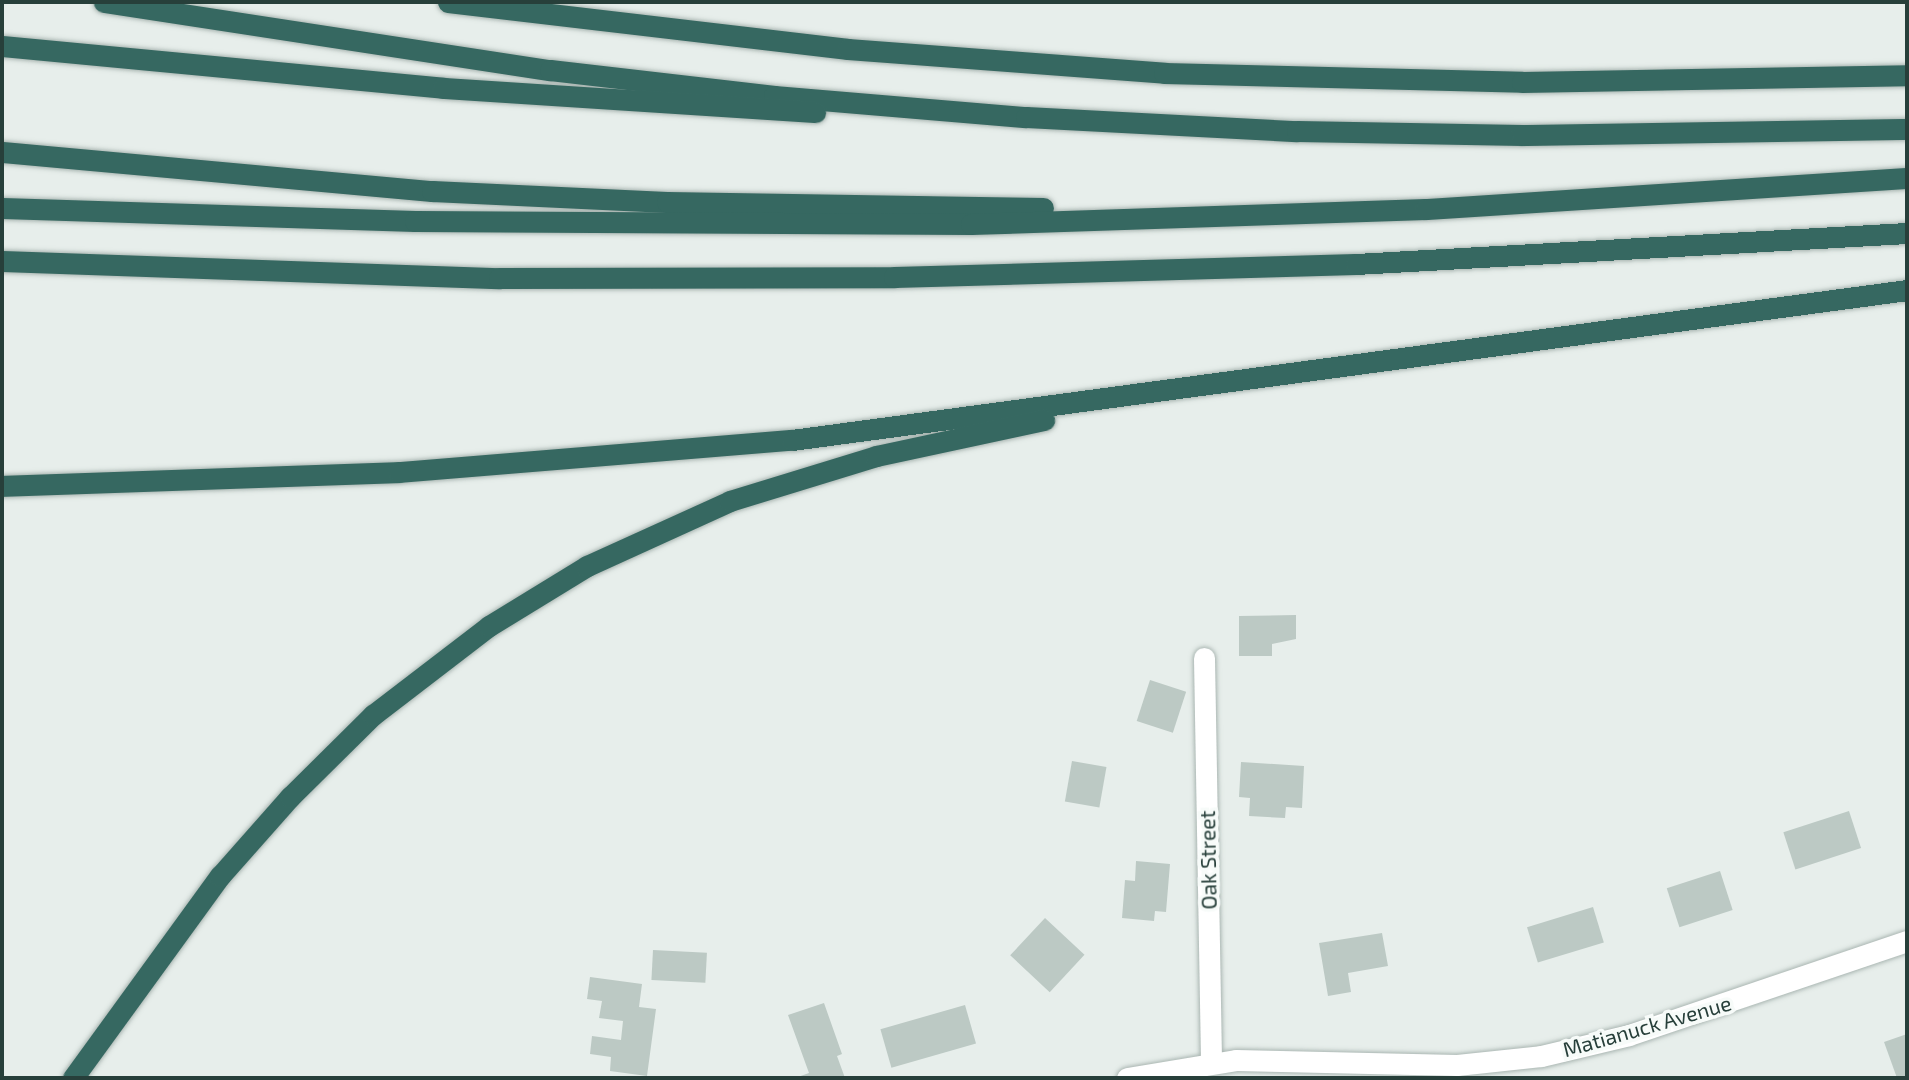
<!DOCTYPE html>
<style>
body{margin:0}
#map{position:relative;width:1909px;height:1080px;overflow:hidden;background:#e7eeeb;font-family:"Exo 2",sans-serif}
div>[style]{position:absolute}
.building>*{inset:0;background:#bcc9c4;transform-origin:0 0}
.roads{filter:drop-shadow(0 0 2px #aab6b2) drop-shadow(0 0 2px #aab6b2)}
.minor>*{height:21px;margin:-10.5px;padding:0 10.5px;transform-origin:10.5px;border-radius:10.5px;background:#fff}
.tertiary>*{height:21px;margin:-10.5px;padding:0 10.5px;transform-origin:10.5px;border-radius:10.5px;background:#fff}
.motorway>*{height:21px;margin:-10.5px;padding:0 10.5px;transform-origin:10.5px;border-radius:10.5px;background:#366861}
span{translate:-50% -50%;white-space:nowrap;text-align:center;line-height:1.15;-webkit-text-stroke:7px #f7fbf9;paint-order:stroke}
.street-label{font-size:21px;color:#273f3a}
.frame{position:absolute;inset:0;border:4px solid #273f3a;pointer-events:none}
</style>
<div id="map">
<div class="building">
<div style="clip-path:polygon(1296px 615px,1296px 639px,1272px 644px,1272px 656px,1239px 656px,1239px 616px)"></div>
<div style="left:1150px;top:680px;width:38px;height:43px;rotate:18deg"></div>
<div style="left:1072px;top:761px;width:35px;height:41px;rotate:10deg"></div>
<div style="clip-path:polygon(1241px 762px,1304px 766px,1302px 808px,1286px 807px,1285px 818px,1249px 816px,1250px 798px,1239px 797px)"></div>
<div style="left:1849px;top:811px;width:39px;height:69px;rotate:72deg"></div>
<div style="clip-path:polygon(1136px 861px,1170px 864px,1166px 912px,1155px 911px,1154px 921px,1122px 918px,1125px 880px,1135px 881px)"></div>
<div style="left:1720px;top:871px;width:41px;height:56px;rotate:72deg"></div>
<div style="left:1593px;top:907px;width:37px;height:69px;rotate:73deg"></div>
<div style="left:1045px;top:918px;width:54px;height:51px;rotate:43deg"></div>
<div style="clip-path:polygon(1382px 933px,1388px 966px,1348px 973px,1351px 992px,1328px 996px,1319px 943px)"></div>
<div style="left:653px;top:950px;width:54px;height:30px;rotate:3deg"></div>
<div style="clip-path:polygon(590px 977px,642px 984px,639px 1007px,656px 1009px,647px 1076px,610px 1071px,611px 1057px,590px 1054px,592px 1036px,621px 1040px,623px 1021px,599px 1018px,602px 1001px,587px 999px)"></div>
<div style="clip-path:polygon(824px 1003px,842px 1054px,837px 1056px,845px 1078px,795px 1078px,809px 1073px,788px 1015px)"></div>
<div style="left:965px;top:1005px;width:40px;height:88px;rotate:74deg"></div>
<div style="clip-path:polygon(1907px 1034px,1907px 1076px,1897px 1078px,1884px 1042px)"></div>
</div>
<div class="roads">
<div class="minor">
<div style="left:1204px;top:658px;width:404px;rotate:89deg"></div>
</div>
<div class="tertiary">
<div style="left:1127px;top:1078px;width:110px;rotate:-9.4deg"></div>
<div style="left:1236px;top:1060px;width:221px;rotate:1.3deg"></div>
<div style="left:1457px;top:1065px;width:84px;rotate:-6.1deg"></div>
<div style="left:1541px;top:1056px;width:90px;rotate:-13.4deg"></div>
<div style="left:1629px;top:1035px;width:293px;rotate:-18.7deg"></div>
</div>
<div class="motorway">
<div style="left:104px;top:2px;width:451px;rotate:8.7deg"></div>
<div style="left:550px;top:70px;width:226px;rotate:6.6deg"></div>
<div style="left:774px;top:96px;width:253px;rotate:4.8deg"></div>
<div style="left:1026px;top:117px;width:271px;rotate:3deg"></div>
<div style="left:1297px;top:131px;width:225px;rotate:1deg"></div>
<div style="left:1522px;top:135px;width:385px;rotate:-0.9deg"></div>
<div style="left:448px;top:2px;width:403px;rotate:6.7deg"></div>
<div style="left:848px;top:49px;width:317px;rotate:4.3deg"></div>
<div style="left:1164px;top:73px;width:358px;rotate:1.4deg"></div>
<div style="left:1522px;top:82px;width:385px;rotate:-1deg"></div>
<div style="left:2px;top:46px;width:443px;rotate:5.4deg"></div>
<div style="left:443px;top:88px;width:373px;rotate:3.7deg"></div>
<div style="left:2px;top:152px;width:432px;rotate:5.2deg"></div>
<div style="left:432px;top:191px;width:235px;rotate:2.7deg"></div>
<div style="left:667px;top:202px;width:376px;rotate:0.9deg"></div>
<div style="left:2px;top:208px;width:413px;rotate:1.8deg"></div>
<div style="left:415px;top:221px;width:556px;rotate:0.31deg"></div>
<div style="left:971px;top:224px;width:455px;rotate:-1.9deg"></div>
<div style="left:1426px;top:209px;width:482px;rotate:-3.7deg"></div>
<div style="left:2px;top:261px;width:497px;rotate:2deg"></div>
<div style="left:499px;top:278px;width:395px;rotate:-0.1deg"></div>
<div style="left:894px;top:277px;width:462px;rotate:-1.6deg"></div>
<div style="left:1356px;top:264px;width:552px;rotate:-3.22deg"></div>
<div style="left:2px;top:486px;width:397px;rotate:-2deg"></div>
<div style="left:399px;top:472px;width:394px;rotate:-4.7deg"></div>
<div style="left:792px;top:440px;width:1125px;rotate:-7.66deg"></div>
<div style="left:73px;top:1078px;width:250px;rotate:-54deg"></div>
<div style="left:220px;top:876px;width:106px;rotate:-48.5deg"></div>
<div style="left:290px;top:797px;width:117px;rotate:-44.7deg"></div>
<div style="left:373px;top:715px;width:146px;rotate:-37.5deg"></div>
<div style="left:489px;top:626px;width:115px;rotate:-31.5deg"></div>
<div style="left:587px;top:566px;width:157px;rotate:-24.4deg"></div>
<div style="left:730px;top:501px;width:153px;rotate:-17.1deg"></div>
<div style="left:876px;top:456px;width:172px;rotate:-12.1deg"></div>
</div>
</div>
<div class="street-label">
<span style="left:1208px;top:860px;rotate:-91deg">Oak Street</span>
<span style="left:1647px;top:1026px;rotate:-16deg">Matianuck Avenue</span>
</div>
<div class="frame"></div>
</div>
